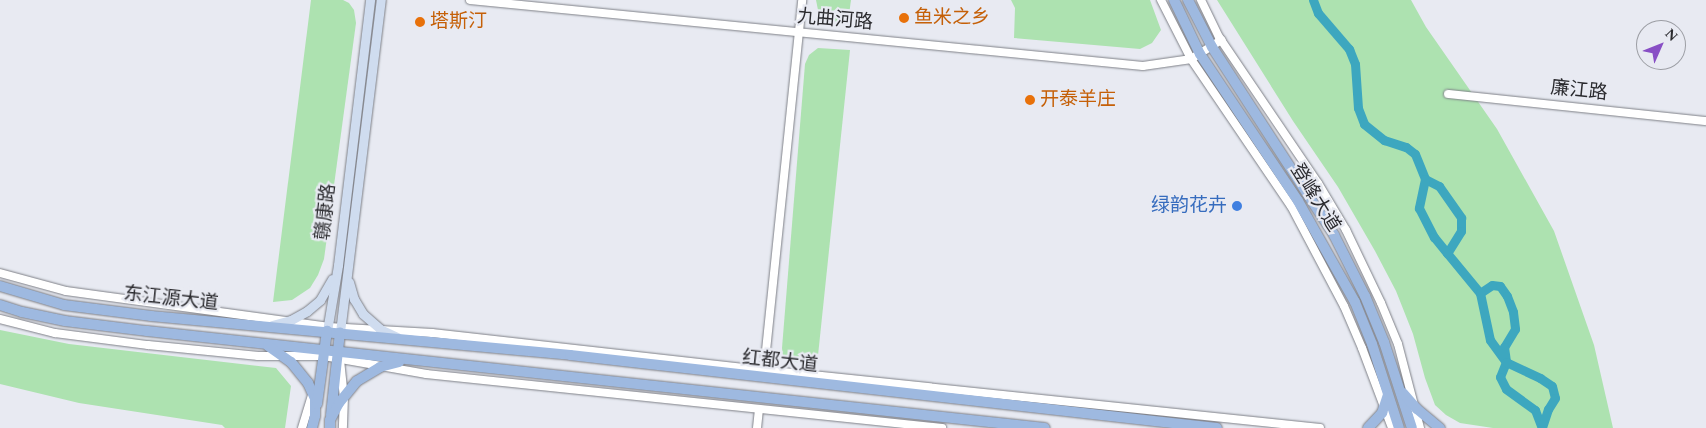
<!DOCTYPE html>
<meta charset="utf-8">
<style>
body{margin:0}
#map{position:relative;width:1706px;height:428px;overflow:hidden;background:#e8eaf2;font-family:Spectral,"Noto Sans SC",serif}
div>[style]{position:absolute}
.green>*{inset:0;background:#ade2b0}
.canal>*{height:9px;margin:-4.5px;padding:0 4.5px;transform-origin:4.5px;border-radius:4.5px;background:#3da7bf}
.roads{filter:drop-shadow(0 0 1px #7e8087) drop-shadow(0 0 1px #7e8087)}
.tertiary>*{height:8px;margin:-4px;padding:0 4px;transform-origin:4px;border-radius:4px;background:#fff}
.secondary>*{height:9px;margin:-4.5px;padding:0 4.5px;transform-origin:4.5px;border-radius:4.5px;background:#cfdcef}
.primary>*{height:10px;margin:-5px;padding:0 5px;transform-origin:5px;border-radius:5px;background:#9eb9e0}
.dots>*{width:14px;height:14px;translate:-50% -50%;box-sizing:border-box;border:2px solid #e8eaf2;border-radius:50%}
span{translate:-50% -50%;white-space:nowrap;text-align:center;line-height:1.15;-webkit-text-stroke:4.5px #e8eaf2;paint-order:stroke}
.food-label{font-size:19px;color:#c56008}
.left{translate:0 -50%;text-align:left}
.street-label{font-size:19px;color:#2b2b2f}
.shop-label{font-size:19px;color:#366cbe}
.right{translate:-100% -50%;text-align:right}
.north{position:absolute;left:1636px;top:20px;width:50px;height:50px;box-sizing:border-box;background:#e8eaf2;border:1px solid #9c9ea4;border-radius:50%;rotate:46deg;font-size:14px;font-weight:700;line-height:20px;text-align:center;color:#2b2b2f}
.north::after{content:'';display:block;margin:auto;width:18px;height:22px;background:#884fc5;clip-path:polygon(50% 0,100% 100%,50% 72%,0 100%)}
</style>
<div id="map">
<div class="green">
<div style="clip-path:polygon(311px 0,343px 0,349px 3px,354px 10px,356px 23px,324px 259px,318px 275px,310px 288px,292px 300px,273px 302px)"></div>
<div style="clip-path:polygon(816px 0,851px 0,848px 22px,826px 21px,819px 15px)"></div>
<div style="clip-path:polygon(1011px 0,1150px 0,1161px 30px,1152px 43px,1140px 49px,1014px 38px,1015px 8px)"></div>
<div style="clip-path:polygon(1217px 0,1411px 0,1426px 27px,1497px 129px,1554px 231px,1594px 345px,1613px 428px,1493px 428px,1460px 423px,1446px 415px,1435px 405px,1425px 378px,1413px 334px,1396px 291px,1375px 251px,1338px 187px,1293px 121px)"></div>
<div style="clip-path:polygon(818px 48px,850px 50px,817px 365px,789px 361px,783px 356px,782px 348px,805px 64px,809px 55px)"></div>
<div style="clip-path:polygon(0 330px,69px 344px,276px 368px,291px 386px,285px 428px,225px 428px,222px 425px,79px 403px,0 384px)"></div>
</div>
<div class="canal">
<div style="left:1313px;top:0;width:14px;rotate:69deg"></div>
<div style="left:1318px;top:13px;width:48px;rotate:49.3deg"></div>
<div style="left:1349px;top:49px;width:16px;rotate:68deg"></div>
<div style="left:1355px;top:64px;width:44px;rotate:86.1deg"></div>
<div style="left:1358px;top:108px;width:17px;rotate:69deg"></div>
<div style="left:1364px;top:124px;width:26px;rotate:39deg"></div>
<div style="left:1384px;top:140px;width:23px;rotate:18deg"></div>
<div style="left:1406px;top:147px;width:11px;rotate:38deg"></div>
<div style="left:1415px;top:154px;width:27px;rotate:68deg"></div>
<div style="left:1425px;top:179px;width:16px;rotate:27deg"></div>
<div style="left:1439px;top:186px;width:39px;rotate:55deg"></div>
<div style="left:1461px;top:218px;width:13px;rotate:90deg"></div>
<div style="left:1461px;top:231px;width:26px;rotate:122deg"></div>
<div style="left:1447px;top:253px;width:52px;rotate:50.5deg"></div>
<div style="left:1480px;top:293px;width:14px;rotate:-34deg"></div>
<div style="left:1492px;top:285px;width:8px;rotate:7deg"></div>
<div style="left:1500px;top:286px;width:12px;rotate:55deg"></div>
<div style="left:1507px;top:296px;width:17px;rotate:69deg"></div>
<div style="left:1513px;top:312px;width:17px;rotate:83deg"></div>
<div style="left:1515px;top:329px;width:21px;rotate:121deg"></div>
<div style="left:1504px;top:347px;width:15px;rotate:82deg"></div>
<div style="left:1506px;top:362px;width:16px;rotate:112deg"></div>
<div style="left:1500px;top:377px;width:13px;rotate:63deg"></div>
<div style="left:1506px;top:389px;width:36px;rotate:36deg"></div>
<div style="left:1535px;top:410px;width:19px;rotate:69deg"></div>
<div style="left:1425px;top:179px;width:30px;rotate:102deg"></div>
<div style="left:1419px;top:208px;width:33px;rotate:63deg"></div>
<div style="left:1434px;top:237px;width:21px;rotate:51deg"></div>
<div style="left:1480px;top:293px;width:48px;rotate:78deg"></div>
<div style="left:1490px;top:340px;width:27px;rotate:54deg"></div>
<div style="left:1506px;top:362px;width:38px;rotate:25deg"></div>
<div style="left:1540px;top:378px;width:14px;rotate:34deg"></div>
<div style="left:1552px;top:386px;width:12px;rotate:76deg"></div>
<div style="left:1555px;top:398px;width:13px;rotate:122deg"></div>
<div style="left:1548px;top:409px;width:20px;rotate:108deg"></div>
</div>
<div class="roads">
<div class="tertiary">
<div style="left:470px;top:0;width:676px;rotate:5.6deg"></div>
<div style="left:1143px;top:66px;width:49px;rotate:-8.3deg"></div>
<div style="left:1191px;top:59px;width:36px;rotate:-32deg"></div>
<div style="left:1161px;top:0;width:66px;rotate:63deg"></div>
<div style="left:1191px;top:59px;width:178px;rotate:55.8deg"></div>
<div style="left:1291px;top:206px;width:113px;rotate:62.1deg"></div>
<div style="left:1344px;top:306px;width:46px;rotate:66.8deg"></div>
<div style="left:1362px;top:348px;width:85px;rotate:69.4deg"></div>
<div style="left:1201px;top:0;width:41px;rotate:64.1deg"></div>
<div style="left:1219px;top:37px;width:176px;rotate:55.9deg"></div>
<div style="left:1318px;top:183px;width:55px;rotate:59.2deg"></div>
<div style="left:1346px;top:230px;width:81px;rotate:64.4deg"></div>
<div style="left:1381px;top:303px;width:44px;rotate:67.5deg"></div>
<div style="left:1398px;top:344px;width:87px;rotate:75.3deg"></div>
<div style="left:1448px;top:94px;width:259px;rotate:6deg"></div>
<div style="left:0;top:273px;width:68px;rotate:15.3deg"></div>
<div style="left:66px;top:291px;width:264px;rotate:7.8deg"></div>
<div style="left:328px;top:327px;width:104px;rotate:3.3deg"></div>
<div style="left:432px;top:333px;width:334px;rotate:6.4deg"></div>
<div style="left:764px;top:370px;width:559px;rotate:5.96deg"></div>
<div style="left:0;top:319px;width:57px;rotate:14.3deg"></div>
<div style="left:55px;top:333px;width:94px;rotate:7.4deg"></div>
<div style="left:148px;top:345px;width:111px;rotate:5.7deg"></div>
<div style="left:258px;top:356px;width:66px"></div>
<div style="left:324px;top:356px;width:104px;rotate:10deg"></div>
<div style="left:426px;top:374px;width:519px;rotate:5.97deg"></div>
<div style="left:340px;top:360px;width:36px;rotate:84deg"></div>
<div style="left:344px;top:396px;width:32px;rotate:92deg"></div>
<div style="left:764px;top:370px;width:372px;rotate:-84.1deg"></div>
<div style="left:302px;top:428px;width:38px;rotate:-73deg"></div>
<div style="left:757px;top:428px;width:19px;rotate:-84deg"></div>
</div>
<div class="secondary">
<div style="left:349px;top:282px;width:18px;rotate:74deg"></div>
<div style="left:354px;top:299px;width:17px;rotate:59deg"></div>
<div style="left:363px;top:314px;width:23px;rotate:41deg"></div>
<div style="left:380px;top:329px;width:19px;rotate:25deg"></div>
<div style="left:272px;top:325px;width:20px;rotate:-15deg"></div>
<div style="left:291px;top:320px;width:18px;rotate:-29deg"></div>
<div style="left:307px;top:311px;width:17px;rotate:-40deg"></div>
<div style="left:320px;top:300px;width:24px;rotate:-60deg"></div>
<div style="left:327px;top:331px;width:67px;rotate:-80.5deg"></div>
<div style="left:338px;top:265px;width:267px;rotate:-83.1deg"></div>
<div style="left:340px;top:332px;width:335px;rotate:-83deg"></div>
</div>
<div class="primary">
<div style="left:1174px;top:0;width:60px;rotate:64.3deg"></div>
<div style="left:1200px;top:54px;width:177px;rotate:56.3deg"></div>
<div style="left:1298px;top:201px;width:116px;rotate:60.6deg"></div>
<div style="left:1355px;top:302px;width:45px;rotate:68deg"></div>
<div style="left:1372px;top:344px;width:88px;rotate:72.2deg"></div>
<div style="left:1188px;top:0;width:53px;rotate:62.9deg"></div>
<div style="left:1212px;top:47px;width:224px;rotate:57deg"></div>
<div style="left:1334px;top:235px;width:68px;rotate:63.1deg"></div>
<div style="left:1365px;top:296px;width:50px;rotate:67.6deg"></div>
<div style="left:1384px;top:342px;width:90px;rotate:72deg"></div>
<div style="left:0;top:286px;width:67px;rotate:16.5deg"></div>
<div style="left:64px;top:305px;width:88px;rotate:7.2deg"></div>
<div style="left:151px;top:316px;width:421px;rotate:5.3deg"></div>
<div style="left:570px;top:355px;width:651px;rotate:6.44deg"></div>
<div style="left:0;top:305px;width:23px;rotate:18deg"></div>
<div style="left:22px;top:312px;width:44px;rotate:11.8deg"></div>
<div style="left:65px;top:321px;width:83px;rotate:7deg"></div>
<div style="left:147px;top:331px;width:903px;rotate:6.17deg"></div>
<div style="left:268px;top:346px;width:28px;rotate:35deg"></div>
<div style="left:291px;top:362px;width:27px;rotate:51deg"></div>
<div style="left:308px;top:383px;width:17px;rotate:66deg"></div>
<div style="left:315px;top:399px;width:17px;rotate:90deg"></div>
<div style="left:315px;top:416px;width:12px;rotate:104deg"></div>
<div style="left:1403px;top:393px;width:21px;rotate:49deg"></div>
<div style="left:1417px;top:409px;width:30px;rotate:40deg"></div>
<div style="left:317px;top:404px;width:74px;rotate:-82.2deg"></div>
<div style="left:331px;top:415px;width:83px;rotate:-83.8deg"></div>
<div style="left:330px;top:428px;width:8px;rotate:-90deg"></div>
<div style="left:330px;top:420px;width:19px;rotate:-62deg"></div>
<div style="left:339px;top:403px;width:28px;rotate:-51deg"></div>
<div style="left:357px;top:381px;width:27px;rotate:-31deg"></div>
<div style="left:380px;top:367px;width:20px;rotate:-15deg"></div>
<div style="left:1368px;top:428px;width:21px;rotate:-47deg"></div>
<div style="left:1382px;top:413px;width:19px;rotate:-72deg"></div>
</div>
</div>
<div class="dots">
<div style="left:904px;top:18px;background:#e8710a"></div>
<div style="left:420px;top:22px;background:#e8710a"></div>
<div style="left:1030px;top:100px;background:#e8710a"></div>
<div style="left:1237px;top:206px;background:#3f7fe0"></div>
</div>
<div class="food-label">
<span class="left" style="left:914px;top:18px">鱼米之乡</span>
<span class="left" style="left:430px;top:22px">塔斯汀</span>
<span class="left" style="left:1040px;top:100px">开泰羊庄</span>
</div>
<div class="street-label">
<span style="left:835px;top:20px;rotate:5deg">九曲河路</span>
<span style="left:1579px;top:91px;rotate:6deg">廉江路</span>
<span style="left:1315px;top:198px;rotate:58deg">登峰大道</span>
<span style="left:326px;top:212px;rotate:-83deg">赣康路</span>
<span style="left:171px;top:299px;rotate:6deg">东江源大道</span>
<span style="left:780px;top:362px;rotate:6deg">红都大道</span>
</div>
<div class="shop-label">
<span class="right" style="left:1227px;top:206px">绿韵花卉</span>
</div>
<div class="north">N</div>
</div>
